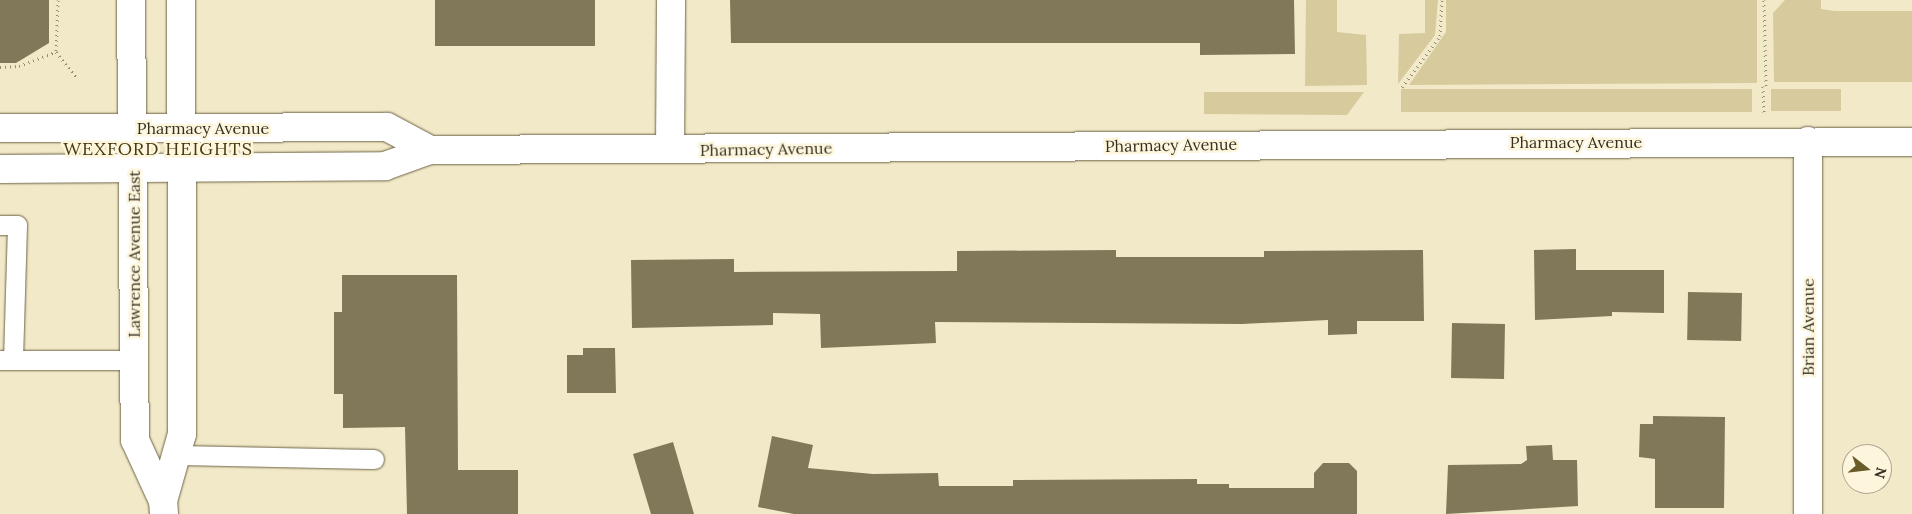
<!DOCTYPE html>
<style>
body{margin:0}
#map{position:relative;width:1912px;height:514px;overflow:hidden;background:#f2e9c8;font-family:Lora,serif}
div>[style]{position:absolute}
.green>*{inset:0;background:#d7ca9d;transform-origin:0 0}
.building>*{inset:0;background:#81785a;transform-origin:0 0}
.path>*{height:3px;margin-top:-1.5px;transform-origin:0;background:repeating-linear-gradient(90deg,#928c75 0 1px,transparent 0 5px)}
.roads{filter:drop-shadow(0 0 1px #6d6447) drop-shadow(0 0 1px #6d6447)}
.lane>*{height:19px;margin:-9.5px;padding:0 9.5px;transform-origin:9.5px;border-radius:9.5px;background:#fff}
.street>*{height:28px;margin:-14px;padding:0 14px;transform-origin:14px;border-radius:14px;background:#fff}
.secondary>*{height:28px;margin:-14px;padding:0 14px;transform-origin:14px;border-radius:14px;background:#fff}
span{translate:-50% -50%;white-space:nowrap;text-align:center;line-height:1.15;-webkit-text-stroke:5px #fdf6dc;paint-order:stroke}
.street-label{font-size:16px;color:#343124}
.neighbourhood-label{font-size:18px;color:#463a11;letter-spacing:1px}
.north{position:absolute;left:1842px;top:444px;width:50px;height:50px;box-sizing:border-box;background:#fdf6dc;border:1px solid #ada792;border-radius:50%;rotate:106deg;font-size:14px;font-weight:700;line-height:20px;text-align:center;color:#343124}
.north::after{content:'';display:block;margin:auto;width:18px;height:22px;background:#6a5c29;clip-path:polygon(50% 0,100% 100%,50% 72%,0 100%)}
</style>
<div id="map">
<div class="green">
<div style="clip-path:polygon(1306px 0,1337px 0,1337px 32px,1366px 35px,1367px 85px,1305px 86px)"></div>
<div style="clip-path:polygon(1425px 0,1438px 0,1435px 35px,1398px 84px,1399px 34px,1425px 33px)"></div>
<div style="clip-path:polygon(1446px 0,1757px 0,1757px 83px,1409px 85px,1446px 32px)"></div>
<div style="clip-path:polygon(1785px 0,1821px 0,1821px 9px,1835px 11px,1912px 11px,1912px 82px,1774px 82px,1773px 13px)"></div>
<div style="left:1752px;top:89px;width:23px;height:351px;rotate:90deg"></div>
<div style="left:1841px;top:89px;width:22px;height:70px;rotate:90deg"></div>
<div style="clip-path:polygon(1204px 92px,1364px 92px,1347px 115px,1204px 114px)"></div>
</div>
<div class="building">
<div style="clip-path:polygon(0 0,49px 0,49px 43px,16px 63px,0 63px)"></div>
<div style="left:435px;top:0;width:160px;height:46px"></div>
<div style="clip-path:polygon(730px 0,1294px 0,1295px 54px,1200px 55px,1200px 43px,731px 43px)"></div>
<div style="clip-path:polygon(1576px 249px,1576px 270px,1664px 270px,1664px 313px,1612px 312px,1612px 316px,1535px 320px,1534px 250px)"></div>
<div style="clip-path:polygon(1116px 250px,1116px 257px,1264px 257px,1264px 251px,1423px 250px,1424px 321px,1357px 321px,1357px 334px,1328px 335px,1328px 320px,1242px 324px,935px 322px,936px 343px,821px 348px,820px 314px,773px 313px,773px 325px,632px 328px,631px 260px,734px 259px,734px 272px,957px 271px,957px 251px)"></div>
<div style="clip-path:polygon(342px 275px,457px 275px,458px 470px,518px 470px,518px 514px,407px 514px,405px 427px,343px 428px,343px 394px,334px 394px,334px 312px,342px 312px)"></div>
<div style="left:1688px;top:292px;width:54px;height:48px;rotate:1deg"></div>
<div style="left:1452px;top:323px;width:53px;height:55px;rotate:1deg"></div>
<div style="clip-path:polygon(583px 348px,615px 348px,616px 393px,567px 393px,567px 355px,583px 355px)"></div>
<div style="clip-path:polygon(1653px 416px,1725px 417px,1724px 508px,1655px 508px,1655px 459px,1639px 457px,1640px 424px,1653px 424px)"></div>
<div style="clip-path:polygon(772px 436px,813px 445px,808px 468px,873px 474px,938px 473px,939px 486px,1013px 486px,1013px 480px,1197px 479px,1197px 484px,1229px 484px,1229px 488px,1314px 488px,1314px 473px,1323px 463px,1349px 463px,1357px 471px,1357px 514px,794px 514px,758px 507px)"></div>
<div style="clip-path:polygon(673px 442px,694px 514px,651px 514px,633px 454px)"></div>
<div style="clip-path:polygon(1552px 445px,1553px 460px,1577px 460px,1578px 506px,1446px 514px,1448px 465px,1521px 464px,1527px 460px,1526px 446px)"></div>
</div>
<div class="path">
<div style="left:58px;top:0;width:52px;rotate:92.2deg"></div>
<div style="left:56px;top:52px;width:32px;rotate:51deg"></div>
<div style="left:1764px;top:0;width:86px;rotate:88.7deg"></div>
<div style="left:0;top:67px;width:19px;rotate:-3deg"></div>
<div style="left:19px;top:66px;width:40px;rotate:-21deg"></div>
<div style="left:1763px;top:86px;width:27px;rotate:88deg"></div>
<div style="left:1402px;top:87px;width:64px;rotate:-53.3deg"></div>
<div style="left:1440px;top:36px;width:36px;rotate:-87deg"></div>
</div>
<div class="roads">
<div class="lane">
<div style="left:0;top:225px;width:17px"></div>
<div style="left:17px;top:225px;width:134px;rotate:91.7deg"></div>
<div style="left:0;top:360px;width:134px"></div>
<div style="left:176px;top:455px;width:198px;rotate:1.2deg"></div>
</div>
<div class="street">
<div style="left:670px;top:149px;width:149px;rotate:-89.6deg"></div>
<div style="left:1808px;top:514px;width:373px;rotate:-90deg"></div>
</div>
<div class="secondary">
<div style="left:131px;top:0;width:440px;rotate:89.5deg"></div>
<div style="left:135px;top:440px;width:67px;rotate:65.3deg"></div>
<div style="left:0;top:128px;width:387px;rotate:-0.1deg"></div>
<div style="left:387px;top:127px;width:49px;rotate:28.1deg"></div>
<div style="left:0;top:169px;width:385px;rotate:-0.4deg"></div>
<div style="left:385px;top:166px;width:48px;rotate:-19.6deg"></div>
<div style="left:430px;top:150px;width:1482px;rotate:-0.31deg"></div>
<div style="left:164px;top:514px;width:13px;rotate:-94deg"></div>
<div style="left:163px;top:501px;width:70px;rotate:-74.2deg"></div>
<div style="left:182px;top:434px;width:434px;rotate:-90.1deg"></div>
</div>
</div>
<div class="street-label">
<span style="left:203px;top:128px">Pharmacy Avenue</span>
<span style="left:1576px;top:142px">Pharmacy Avenue</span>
<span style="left:1171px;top:145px;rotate:-1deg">Pharmacy Avenue</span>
<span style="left:766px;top:149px;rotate:-1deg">Pharmacy Avenue</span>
<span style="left:134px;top:254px;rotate:-90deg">Lawrence Avenue East</span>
<span style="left:1808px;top:327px;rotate:-90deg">Brian Avenue</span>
</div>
<div class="neighbourhood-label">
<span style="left:158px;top:149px">WEXFORD HEIGHTS</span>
</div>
<div class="north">N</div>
</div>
